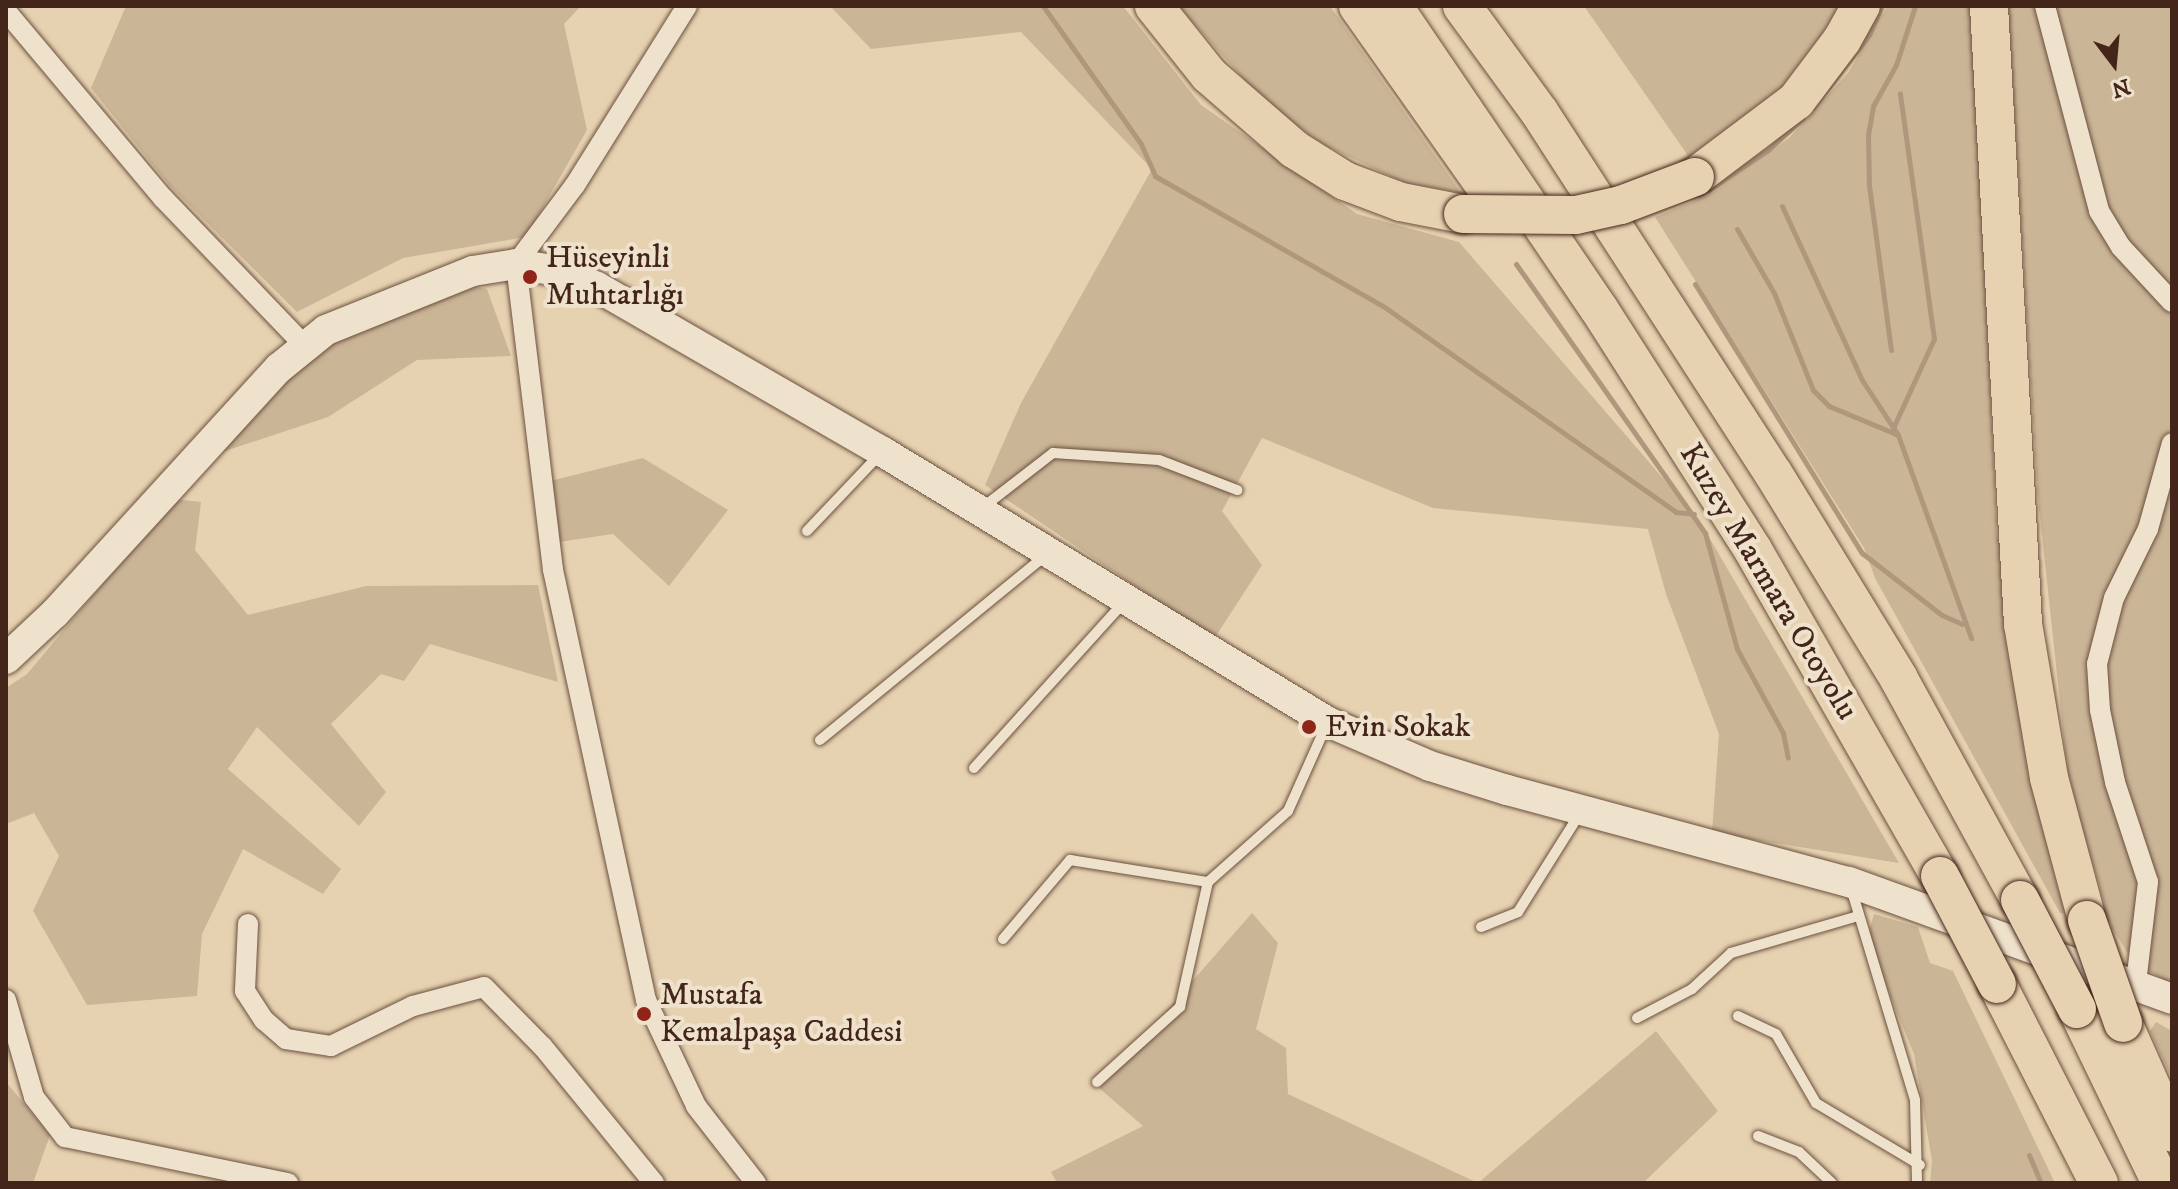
<!DOCTYPE html>
<meta charset="utf-8">
<style>
body{margin:0}
#map{position:relative;width:2178px;height:1189px;overflow:hidden;background:#e6d2b0;font-family:"IM FELL DW Pica",serif}
div>[style]{position:absolute}
.green>*{inset:0;background:#cab596}
.stream>*{height:5px;margin:-2.5px;padding:0 2.5px;transform-origin:2.5px;border-radius:2.5px;background:#af977d}
.roads{filter:drop-shadow(0 0 2px #6c5040) drop-shadow(0 0 2px #6c5040)}
.lane>*{height:10px;margin:-5px;padding:0 5px;transform-origin:5px;border-radius:5px;background:#efe2cc}
.street>*{height:20px;margin:-10px;padding:0 10px;transform-origin:10px;border-radius:10px;background:#efe2cc}
.secondary>*{height:30px;margin:-15px;padding:0 15px;transform-origin:15px;border-radius:15px;background:#efe2cc}
.highway>*{height:38px;margin:-19px;padding:0 19px;transform-origin:19px;border-radius:19px;background:#e6d2b0}
.bridges{filter:drop-shadow(0 0 2px #44251a) drop-shadow(0 0 2px #44251a)}
.highway-bridge>*{height:38px;margin:-19px;padding:0 19px;transform-origin:19px;border-radius:19px;background:#e6d2b0}
.dots>*{width:22px;height:22px;translate:-50% -50%;box-sizing:border-box;border:4px solid #efe2cc;border-radius:50%}
span{translate:-50% -50%;white-space:nowrap;text-align:center;line-height:1.15;-webkit-text-stroke:8px #efe2cc;paint-order:stroke}
.poi-label{font-size:32px;color:#44251a}
.left{translate:0 -50%;text-align:left}
.street-label{font-size:32px;color:#44251a}
.frame{position:absolute;inset:0;border:8px solid #44251a;pointer-events:none}
.north{position:absolute;left:2074px;top:24px;width:80px;height:80px;-webkit-text-stroke:6px #efe2cc;paint-order:stroke;rotate:164deg;font-size:22px;font-weight:700;line-height:32px;text-align:center;color:#44251a}
.north::after{content:'';display:block;margin:auto;width:28px;height:36px;background:#44251a;clip-path:polygon(50% 0,100% 100%,50% 72%,0 100%)}
</style>
<div id="map">
<div class="green">
<div style="clip-path:polygon(126px 6px,581px 6px,564px 24px,587px 130px,526px 237px,403px 258px,297px 312px,169px 185px,91px 88px)"></div>
<div style="clip-path:polygon(830px 6px,1123px 6px,1201px 105px,1357px 214px,1459px 242px,1699px 520px,1899px 863px,1712px 833px,1719px 734px,1666px 594px,1648px 529px,1433px 508px,1262px 438px,1222px 511px,1262px 565px,1214px 639px,985px 485px,1021px 403px,1152px 169px,1021px 32px,871px 49px)"></div>
<div style="clip-path:polygon(1178px 6px,1330px 6px,1461px 193px,1405px 183px,1324px 145px,1269px 107px)"></div>
<div style="clip-path:polygon(1584px 6px,1840px 6px,1798px 72px,1763px 111px,1691px 160px)"></div>
<div style="clip-path:polygon(1887px 6px,1973px 6px,1997px 539px,2005px 539px,2073px 914px,2060px 913px,1875px 578px,1864px 548px,1655px 217px,1707px 196px,1789px 138px,1849px 72px)"></div>
<div style="clip-path:polygon(2008px 6px,2172px 6px,2172px 984px,2134px 963px,2112px 928px,2069px 786px,2038px 498px)"></div>
<div style="clip-path:polygon(444px 282px,487px 289px,511px 356px,417px 360px,328px 417px,216px 454px,301px 361px)"></div>
<div style="clip-path:polygon(643px 458px,728px 510px,669px 586px,613px 534px,559px 542px,550px 481px)"></div>
<div style="clip-path:polygon(174px 499px,201px 502px,195px 550px,248px 615px,366px 586px,538px 585px,558px 682px,430px 644px,404px 681px,381px 674px,331px 724px,386px 792px,359px 826px,257px 727px,228px 769px,341px 869px,323px 894px,243px 849px,202px 934px,197px 996px,87px 1005px,33px 911px,59px 856px,34px 813px,6px 824px,6px 688px,27px 674px)"></div>
<div style="clip-path:polygon(1252px 913px,1278px 943px,1256px 1029px,1286px 1048px,1288px 1094px,1478px 1183px,1656px 1031px,1718px 1111px,1643px 1183px,1057px 1183px,1051px 1172px,1143px 1126px,1099px 1088px)"></div>
<div style="clip-path:polygon(1874px 914px,1918px 927px,1930px 963px,1953px 971px,2055px 1183px,1930px 1183px,1932px 1161px,1914px 1054px,1867px 939px)"></div>
<div style="clip-path:polygon(2156px 1022px,2172px 1031px,2172px 1079px,2150px 1031px)"></div>
<div style="clip-path:polygon(6px 1082px,50px 1135px,33px 1183px,6px 1183px)"></div>
</div>
<div class="stream">
<div style="left:1043px;top:6px;width:169px;rotate:54.6deg"></div>
<div style="left:1141px;top:144px;width:35px;rotate:66deg"></div>
<div style="left:1155px;top:176px;width:262px;rotate:29.7deg"></div>
<div style="left:1383px;top:306px;width:358px;rotate:35.1deg"></div>
<div style="left:1676px;top:512px;width:18px;rotate:6deg"></div>
<div style="left:1813px;top:108px;width:92px;rotate:-52.5deg"></div>
<div style="left:1869px;top:35px;width:32px;rotate:-66deg"></div>
<div style="left:1709px;top:190px;width:71px;rotate:-34.1deg"></div>
<div style="left:1768px;top:150px;width:47px;rotate:-42.4deg"></div>
<div style="left:1782px;top:206px;width:192px;rotate:65.3deg"></div>
<div style="left:1862px;top:380px;width:66px;rotate:56.8deg"></div>
<div style="left:1898px;top:435px;width:216px;rotate:70.2deg"></div>
<div style="left:1737px;top:229px;width:74px;rotate:60deg"></div>
<div style="left:1774px;top:293px;width:105px;rotate:68.1deg"></div>
<div style="left:1813px;top:390px;width:23px;rotate:45deg"></div>
<div style="left:1829px;top:406px;width:73px;rotate:22.7deg"></div>
<div style="left:1516px;top:264px;width:329px;rotate:54.9deg"></div>
<div style="left:1705px;top:533px;width:120px;rotate:74.6deg"></div>
<div style="left:1737px;top:649px;width:96px;rotate:61.3deg"></div>
<div style="left:1783px;top:733px;width:25px;rotate:79deg"></div>
<div style="left:1695px;top:284px;width:317px;rotate:58.2deg"></div>
<div style="left:1862px;top:553px;width:101px;rotate:37.8deg"></div>
<div style="left:1942px;top:615px;width:22px;rotate:24deg"></div>
<div style="left:1891px;top:350px;width:165px;rotate:-97.6deg"></div>
<div style="left:1869px;top:186px;width:51px;rotate:-91.1deg"></div>
<div style="left:1868px;top:135px;width:29px;rotate:-80deg"></div>
<div style="left:1873px;top:106px;width:47px;rotate:-60.7deg"></div>
<div style="left:1896px;top:65px;width:62px;rotate:-72.1deg"></div>
<div style="left:1893px;top:428px;width:98px;rotate:-65.3deg"></div>
<div style="left:1934px;top:339px;width:248px;rotate:-97.9deg"></div>
<div style="left:2029px;top:1155px;width:30px;rotate:67deg"></div>
</div>
<div class="roads">
<div class="lane">
<div style="left:982px;top:508px;width:90px;rotate:-37.8deg"></div>
<div style="left:1053px;top:453px;width:106px;rotate:3.8deg"></div>
<div style="left:1159px;top:460px;width:84px;rotate:21deg"></div>
<div style="left:807px;top:531px;width:106px;rotate:-46.5deg"></div>
<div style="left:820px;top:740px;width:293px;rotate:-39.3deg"></div>
<div style="left:974px;top:768px;width:222px;rotate:-47.9deg"></div>
<div style="left:1851px;top:888px;width:221px;rotate:73.2deg"></div>
<div style="left:1915px;top:1100px;width:83px;rotate:88.6deg"></div>
<div style="left:1481px;top:927px;width:40px;rotate:-22deg"></div>
<div style="left:1518px;top:912px;width:117px;rotate:-57.9deg"></div>
<div style="left:1003px;top:939px;width:104px;rotate:-49.7deg"></div>
<div style="left:1070px;top:860px;width:140px;rotate:9.1deg"></div>
<div style="left:1738px;top:1016px;width:42px;rotate:25.3deg"></div>
<div style="left:1776px;top:1034px;width:80px;rotate:59.9deg"></div>
<div style="left:1816px;top:1103px;width:121px;rotate:30.8deg"></div>
<div style="left:1637px;top:1018px;width:62px;rotate:-27.8deg"></div>
<div style="left:1692px;top:989px;width:53px;rotate:-42.7deg"></div>
<div style="left:1731px;top:953px;width:132px;rotate:-16.2deg"></div>
<div style="left:1097px;top:1082px;width:112px;rotate:-42.1deg"></div>
<div style="left:1180px;top:1007px;width:128px;rotate:-77.4deg"></div>
<div style="left:1208px;top:882px;width:107px;rotate:-41.6deg"></div>
<div style="left:1288px;top:811px;width:95px;rotate:-65.9deg"></div>
<div style="left:1758px;top:1136px;width:44px;rotate:21.3deg"></div>
<div style="left:1799px;top:1152px;width:45px;rotate:43.2deg"></div>
</div>
<div class="street">
<div style="left:687px;top:6px;width:211px;rotate:122deg"></div>
<div style="left:575px;top:185px;width:99px;rotate:126.8deg"></div>
<div style="left:516px;top:264px;width:308px;rotate:83.1deg"></div>
<div style="left:553px;top:570px;width:440px;rotate:77.8deg"></div>
<div style="left:646px;top:1000px;width:117px;rotate:64.7deg"></div>
<div style="left:696px;top:1106px;width:98px;rotate:52.1deg"></div>
<div style="left:2045px;top:6px;width:212px;rotate:75.2deg"></div>
<div style="left:2099px;top:211px;width:42px;rotate:58.6deg"></div>
<div style="left:2121px;top:247px;width:75px;rotate:47.2deg"></div>
<div style="left:6px;top:11px;width:244px;rotate:50deg"></div>
<div style="left:163px;top:198px;width:207px;rotate:46.2deg"></div>
<div style="left:248px;top:924px;width:67px;rotate:92.6deg"></div>
<div style="left:245px;top:991px;width:35px;rotate:57deg"></div>
<div style="left:264px;top:1020px;width:29px;rotate:41deg"></div>
<div style="left:286px;top:1039px;width:46px;rotate:8.8deg"></div>
<div style="left:331px;top:1046px;width:91px;rotate:-26deg"></div>
<div style="left:413px;top:1006px;width:73px;rotate:-15deg"></div>
<div style="left:484px;top:987px;width:84px;rotate:45.5deg"></div>
<div style="left:543px;top:1047px;width:176px;rotate:50.8deg"></div>
<div style="left:2136px;top:983px;width:102px;rotate:-83.2deg"></div>
<div style="left:2148px;top:882px;width:105px;rotate:-108.3deg"></div>
<div style="left:2115px;top:782px;width:74px;rotate:-101.8deg"></div>
<div style="left:2100px;top:710px;width:46px;rotate:-93.7deg"></div>
<div style="left:2097px;top:664px;width:68px;rotate:-75.6deg"></div>
<div style="left:2114px;top:598px;width:77px;rotate:-63.8deg"></div>
<div style="left:2148px;top:529px;width:89px;rotate:-74.4deg"></div>
<div style="left:6px;top:1000px;width:101px;rotate:73.9deg"></div>
<div style="left:34px;top:1097px;width:51px;rotate:52.2deg"></div>
<div style="left:65px;top:1137px;width:228px;rotate:11.7deg"></div>
</div>
<div class="secondary">
<div style="left:6px;top:659px;width:67px;rotate:-43.2deg"></div>
<div style="left:55px;top:613px;width:332px;rotate:-47.6deg"></div>
<div style="left:279px;top:368px;width:60px;rotate:-39deg"></div>
<div style="left:326px;top:330px;width:158px;rotate:-21.9deg"></div>
<div style="left:473px;top:271px;width:44px;rotate:-9.2deg"></div>
<div style="left:516px;top:264px;width:43px;rotate:9.5deg"></div>
<div style="left:558px;top:271px;width:42px;rotate:22.3deg"></div>
<div style="left:597px;top:287px;width:330px;rotate:30deg"></div>
<div style="left:883px;top:452px;width:521px;rotate:31.25deg"></div>
<div style="left:1328px;top:722px;width:111px;rotate:23.3deg"></div>
<div style="left:1430px;top:766px;width:81px;rotate:17.3deg"></div>
<div style="left:1507px;top:790px;width:354px;rotate:15.1deg"></div>
<div style="left:1849px;top:882px;width:344px;rotate:19.9deg"></div>
</div>
<div class="highway">
<div style="left:1154px;top:6px;width:88px;rotate:51.4deg"></div>
<div style="left:1209px;top:75px;width:113px;rotate:41deg"></div>
<div style="left:1294px;top:149px;width:60px;rotate:32.1deg"></div>
<div style="left:1345px;top:181px;width:60px;rotate:20.6deg"></div>
<div style="left:1401px;top:202px;width:63px;rotate:11deg"></div>
<div style="left:1358px;top:6px;width:225px;rotate:54.8deg"></div>
<div style="left:1393px;top:6px;width:366px;rotate:55.8deg"></div>
<div style="left:1599px;top:309px;width:286px;rotate:57.4deg"></div>
<div style="left:1753px;top:550px;width:376px;rotate:60.2deg"></div>
<div style="left:1462px;top:6px;width:132px;rotate:53.9deg"></div>
<div style="left:1540px;top:113px;width:429px;rotate:57.1deg"></div>
<div style="left:1773px;top:473px;width:241px;rotate:58.5deg"></div>
<div style="left:1899px;top:679px;width:252px;rotate:61.3deg"></div>
<div style="left:1989px;top:6px;width:619px;rotate:86.85deg"></div>
<div style="left:2023px;top:624px;width:156px;rotate:80.4deg"></div>
<div style="left:2049px;top:778px;width:147px;rotate:75deg"></div>
<div style="left:1695px;top:177px;width:126px;rotate:-37deg"></div>
<div style="left:1796px;top:101px;width:76px;rotate:-53deg"></div>
<div style="left:1842px;top:40px;width:39px;rotate:-61deg"></div>
<div style="left:1997px;top:984px;width:224px;rotate:62.9deg"></div>
<div style="left:2077px;top:1009px;width:193px;rotate:64.2deg"></div>
<div style="left:2123px;top:1023px;width:120px;rotate:66deg"></div>
</div>
</div>
<div class="bridges">
<div class="highway-bridge">
<div style="left:1463px;top:214px;width:113px;rotate:0.5deg"></div>
<div style="left:1576px;top:215px;width:46px;rotate:-12.5deg"></div>
<div style="left:1621px;top:205px;width:79px;rotate:-20.7deg"></div>
<div style="left:1940px;top:876px;width:122px;rotate:62.2deg"></div>
<div style="left:2020px;top:900px;width:123px;rotate:62.4deg"></div>
<div style="left:2087px;top:920px;width:109px;rotate:70.7deg"></div>
</div>
</div>
<div class="dots">
<div style="left:530px;top:277px;background:#8f2418"></div>
<div style="left:1309px;top:727px;background:#8f2418"></div>
<div style="left:644px;top:1014px;background:#8f2418"></div>
</div>
<div class="poi-label">
<span class="left" style="left:546px;top:277px">Hüseyinli<br>Muhtarlığı</span>
<span class="left" style="left:1325px;top:727px">Evin Sokak</span>
<span class="left" style="left:660px;top:1014px">Mustafa<br>Kemalpaşa Caddesi</span>
</div>
<div class="street-label">
<span style="left:1768px;top:582px;rotate:59deg">Kuzey Marmara Otoyolu</span>
</div>
<div class="frame"></div>
<div class="north">N</div>
</div>
